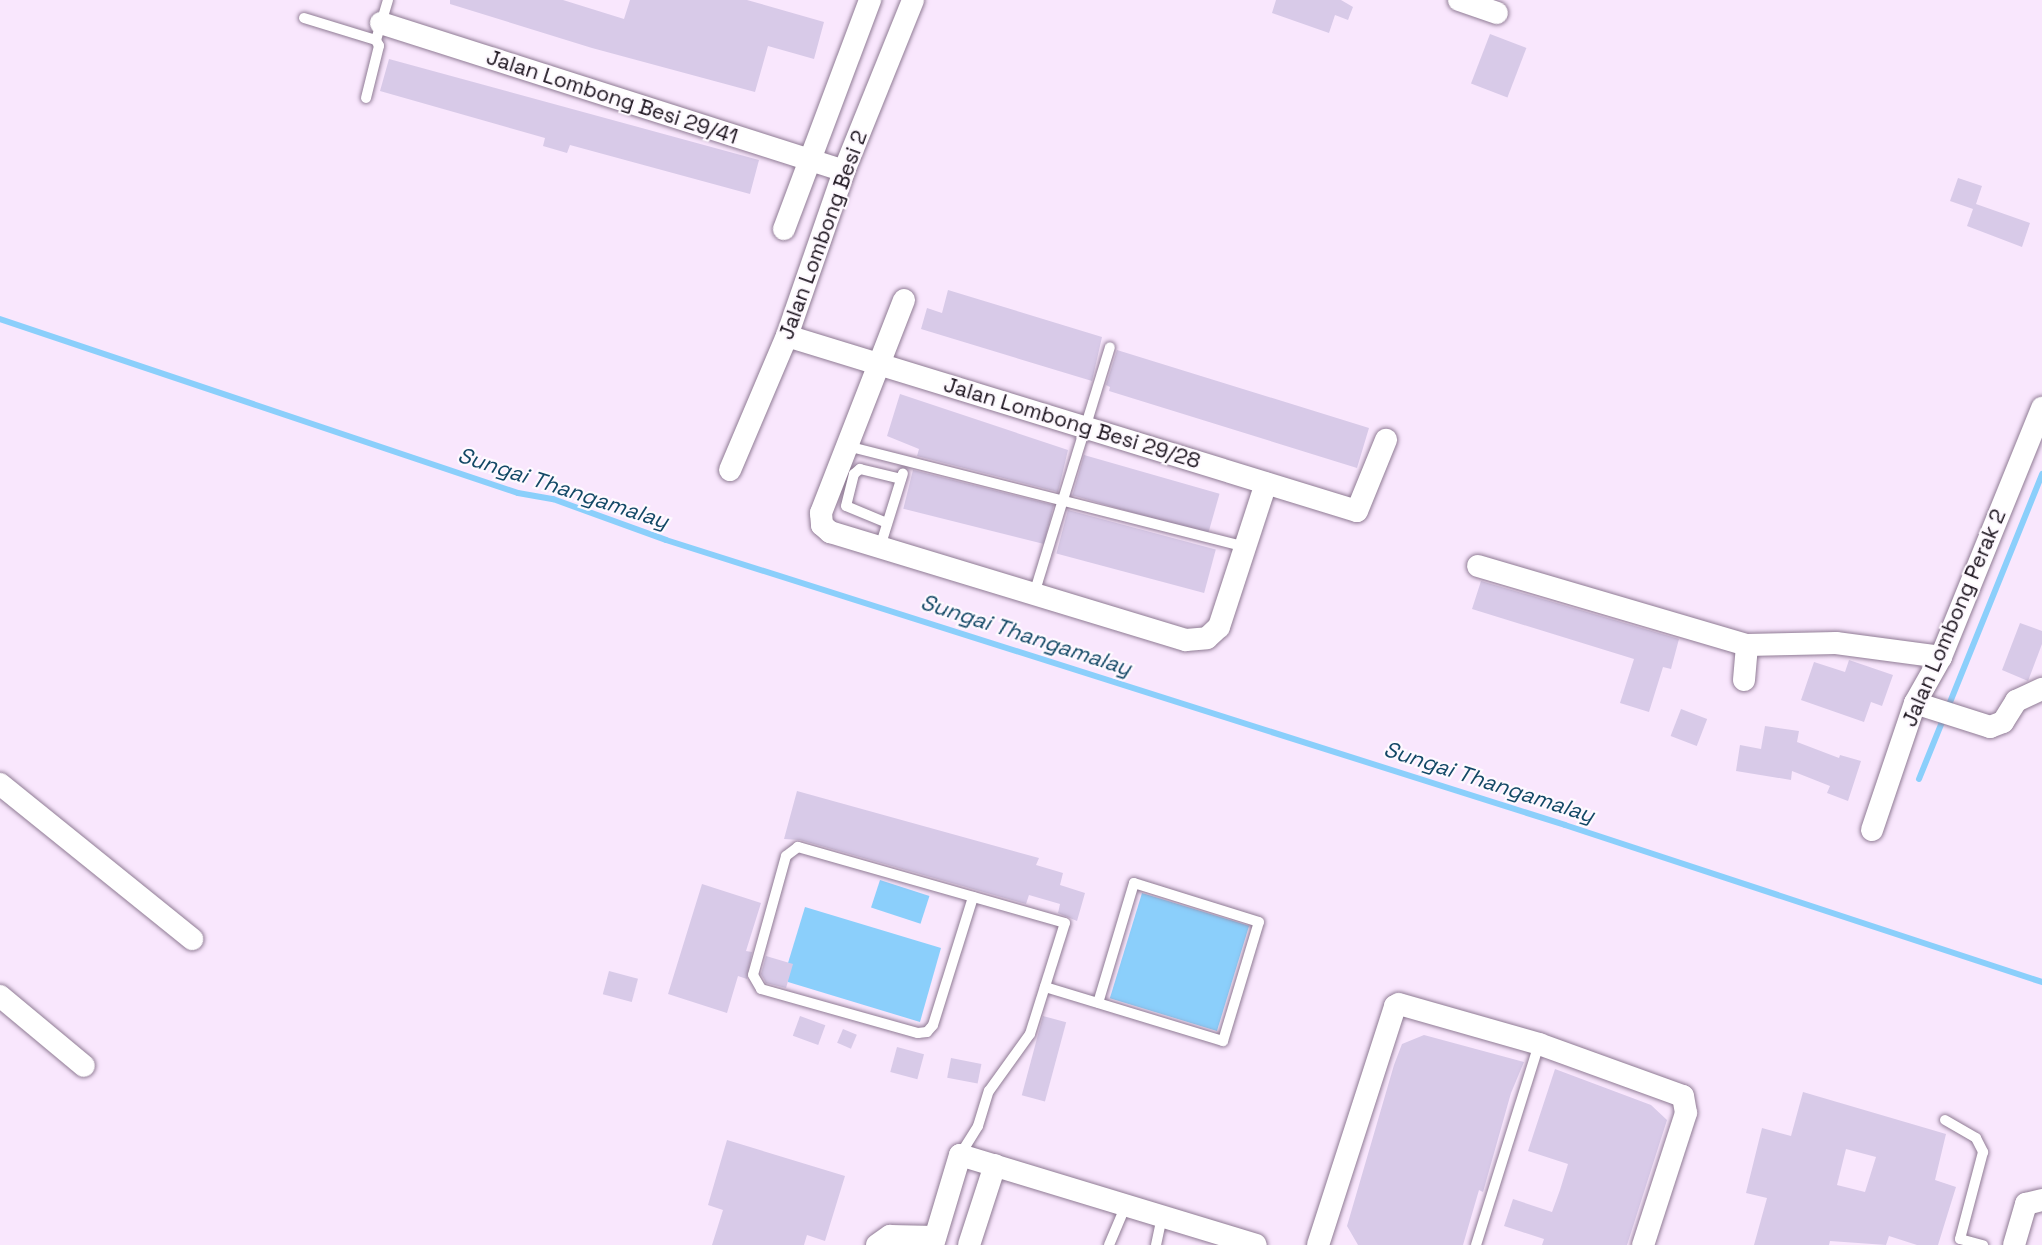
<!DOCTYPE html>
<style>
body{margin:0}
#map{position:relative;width:2042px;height:1245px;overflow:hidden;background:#f9e7fd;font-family:"Space Grotesk",sans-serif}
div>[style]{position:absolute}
.water>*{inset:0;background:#8bcffb;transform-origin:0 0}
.stream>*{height:6px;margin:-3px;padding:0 3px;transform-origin:3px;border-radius:3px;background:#8bcffb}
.building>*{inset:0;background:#d8cae8;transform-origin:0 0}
.roads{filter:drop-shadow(0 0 2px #8f7b94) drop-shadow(0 0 2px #8f7b94)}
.lane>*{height:10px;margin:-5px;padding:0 5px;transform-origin:5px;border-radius:5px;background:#fff}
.street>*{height:22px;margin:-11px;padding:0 11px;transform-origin:11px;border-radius:11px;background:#fff}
span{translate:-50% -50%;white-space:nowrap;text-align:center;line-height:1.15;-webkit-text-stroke:4.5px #fef9ff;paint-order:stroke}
.street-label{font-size:21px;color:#1a121c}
.water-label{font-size:22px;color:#134866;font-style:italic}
</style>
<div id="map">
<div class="water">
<div style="left:880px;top:880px;width:52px;height:29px;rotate:18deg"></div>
<div style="left:1142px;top:893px;width:112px;height:110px;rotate:17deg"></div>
<div style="clip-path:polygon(805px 907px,941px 948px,920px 1022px,788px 982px,788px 963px)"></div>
</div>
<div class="stream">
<div style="left:0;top:319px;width:546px;rotate:18.57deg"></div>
<div style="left:518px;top:493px;width:36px;rotate:10deg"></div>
<div style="left:553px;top:499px;width:120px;rotate:19.9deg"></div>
<div style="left:666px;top:540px;width:943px;rotate:17.59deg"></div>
<div style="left:1565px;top:825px;width:502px;rotate:18.22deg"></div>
<div style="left:1919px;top:779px;width:329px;rotate:-68deg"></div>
</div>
<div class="building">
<div style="clip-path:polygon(450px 0,563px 0,624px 19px,630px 0,747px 0,824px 22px,814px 59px,768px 46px,755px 92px,592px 48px,450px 4px)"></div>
<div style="clip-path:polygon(1276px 0,1341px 0,1353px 7px,1348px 20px,1335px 15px,1329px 33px,1272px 13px)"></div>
<div style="left:1490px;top:34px;width:39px;height:53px;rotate:21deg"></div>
<div style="clip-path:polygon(389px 59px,759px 160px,750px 194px,570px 145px,567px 153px,543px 146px,545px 138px,380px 91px)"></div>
<div style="clip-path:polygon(1958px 178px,1982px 186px,1976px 204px,2030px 223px,2022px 247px,1967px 226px,1973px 209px,1950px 201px)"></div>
<div style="clip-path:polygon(948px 290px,1102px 337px,1092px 381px,921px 329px,927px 308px,942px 313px)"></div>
<div style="clip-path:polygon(1117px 350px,1369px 428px,1357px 468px,1109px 391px,1110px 387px,1106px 385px)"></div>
<div style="clip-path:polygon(900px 394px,1068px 450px,1058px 492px,917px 456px,919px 449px,887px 436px)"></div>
<div style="left:1084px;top:455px;width:141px;height:42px;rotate:16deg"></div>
<div style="left:913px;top:470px;width:145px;height:40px;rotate:14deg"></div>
<div style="left:1068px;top:510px;width:153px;height:45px;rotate:15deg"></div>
<div style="clip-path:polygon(1481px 581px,1679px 639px,1671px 669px,1663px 667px,1649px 712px,1620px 703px,1634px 659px,1472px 609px)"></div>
<div style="clip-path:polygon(2020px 623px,2042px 631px,2042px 644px,2028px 681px,2002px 670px)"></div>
<div style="clip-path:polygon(1849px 660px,1893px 675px,1882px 706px,1871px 702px,1864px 722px,1801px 700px,1814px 662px,1845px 672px)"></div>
<div style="left:1681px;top:709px;width:28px;height:29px;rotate:21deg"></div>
<div style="clip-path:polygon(1765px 726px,1799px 731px,1797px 742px,1839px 758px,1840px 755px,1861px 761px,1848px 801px,1827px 793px,1830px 786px,1792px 771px,1791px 780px,1736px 771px,1740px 745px,1761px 749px)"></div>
<div style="clip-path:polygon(797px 791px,1039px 858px,1036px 865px,1063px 873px,1060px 885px,1085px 893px,1077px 921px,1058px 913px,1060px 904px,1029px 895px,1026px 904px,800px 840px,784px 839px)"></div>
<div style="clip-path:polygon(702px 884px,761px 903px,746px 951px,752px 952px,747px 979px,738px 976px,727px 1013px,668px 994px)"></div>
<div style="clip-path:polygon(766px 956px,793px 964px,786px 988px,766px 983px,761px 974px)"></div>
<div style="left:609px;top:971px;width:30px;height:24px;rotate:15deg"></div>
<div style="left:800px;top:1016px;width:27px;height:21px;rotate:20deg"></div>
<div style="left:1043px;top:1016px;width:24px;height:82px;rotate:15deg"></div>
<div style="left:843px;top:1029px;width:15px;height:15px;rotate:23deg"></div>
<div style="clip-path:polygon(1424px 1035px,1524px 1062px,1511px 1093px,1483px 1192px,1479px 1190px,1463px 1245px,1358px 1245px,1347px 1226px,1394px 1065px,1402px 1044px)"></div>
<div style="left:897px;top:1047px;width:28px;height:26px;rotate:15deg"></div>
<div style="left:951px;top:1058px;width:31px;height:20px;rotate:11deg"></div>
<div style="clip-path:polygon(1555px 1069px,1651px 1105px,1667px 1120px,1627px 1245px,1542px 1245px,1544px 1239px,1504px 1226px,1513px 1199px,1552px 1212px,1560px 1190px,1568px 1164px,1528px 1151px)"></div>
<div style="clip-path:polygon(evenodd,1803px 1092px,1946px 1134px,1935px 1180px,1956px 1187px,1938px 1245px,1917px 1245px,1889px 1236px,1886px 1245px,1830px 1241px,1829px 1245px,1754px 1245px,1767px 1198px,1746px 1193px,1762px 1128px,1791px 1136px,1803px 1092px,1846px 1149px,1876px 1157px,1865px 1192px,1837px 1185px,1846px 1149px)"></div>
<div style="clip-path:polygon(727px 1140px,845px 1176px,825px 1241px,807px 1235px,804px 1245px,712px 1245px,723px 1210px,708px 1205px)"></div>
</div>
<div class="roads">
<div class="lane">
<div style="left:304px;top:18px;width:75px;rotate:17deg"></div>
<div style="left:376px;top:40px;width:42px;rotate:-73.3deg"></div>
<div style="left:366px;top:98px;width:54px;rotate:-76deg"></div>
<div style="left:379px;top:46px;width:7px;rotate:-117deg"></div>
<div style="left:847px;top:446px;width:411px;rotate:14.2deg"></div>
<div style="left:887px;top:523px;width:44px;rotate:-157.5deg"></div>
<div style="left:846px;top:506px;width:33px;rotate:-76deg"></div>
<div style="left:854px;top:474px;width:8px;rotate:-40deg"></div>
<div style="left:860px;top:469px;width:42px;rotate:13.7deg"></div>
<div style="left:880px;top:547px;width:77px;rotate:-72.7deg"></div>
<div style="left:1034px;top:594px;width:258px;rotate:-72.9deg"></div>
<div style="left:1045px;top:987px;width:186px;rotate:16.9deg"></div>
<div style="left:1223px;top:1041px;width:124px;rotate:-73.2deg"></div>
<div style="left:1259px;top:922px;width:131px;rotate:-162.7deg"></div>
<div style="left:1134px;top:883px;width:125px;rotate:106.7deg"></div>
<div style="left:1945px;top:1120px;width:36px;rotate:30deg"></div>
<div style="left:1976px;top:1138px;width:16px;rotate:63deg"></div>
<div style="left:1983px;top:1152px;width:90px;rotate:104.8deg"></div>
<div style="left:1960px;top:1239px;width:24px;rotate:15deg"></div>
<div style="left:960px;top:1155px;width:34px;rotate:-58deg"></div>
<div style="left:978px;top:1126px;width:37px;rotate:-73deg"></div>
<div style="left:989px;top:1091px;width:70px;rotate:-54.3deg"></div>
<div style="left:1030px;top:1034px;width:116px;rotate:-72.5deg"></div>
<div style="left:1065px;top:923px;width:278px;rotate:-164.1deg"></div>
<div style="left:798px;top:847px;width:15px;rotate:143deg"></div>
<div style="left:786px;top:856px;width:123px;rotate:105.5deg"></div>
<div style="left:753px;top:975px;width:16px;rotate:60deg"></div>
<div style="left:761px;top:989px;width:163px;rotate:15.7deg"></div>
<div style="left:918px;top:1033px;width:9px;rotate:-6deg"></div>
<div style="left:927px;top:1032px;width:9px;rotate:-49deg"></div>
<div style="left:933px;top:1025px;width:134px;rotate:-72.6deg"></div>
<div style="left:1109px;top:1245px;width:43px;rotate:-67deg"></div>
<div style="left:1156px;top:1245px;width:30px;rotate:-78deg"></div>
<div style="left:1476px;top:1245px;width:211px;rotate:-72.6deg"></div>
</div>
<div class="street">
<div style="left:1459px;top:0;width:40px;rotate:18.9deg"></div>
<div style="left:381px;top:23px;width:486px;rotate:17.7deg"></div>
<div style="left:784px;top:229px;width:245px;rotate:-69.4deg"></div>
<div style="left:904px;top:300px;width:229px;rotate:111.3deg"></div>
<div style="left:821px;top:513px;width:12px;rotate:85deg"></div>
<div style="left:822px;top:525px;width:11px;rotate:41deg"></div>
<div style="left:830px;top:532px;width:372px;rotate:16.9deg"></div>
<div style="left:1186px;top:640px;width:21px;rotate:-5deg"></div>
<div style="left:1207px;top:638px;width:16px;rotate:-43deg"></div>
<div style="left:1219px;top:627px;width:151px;rotate:-71.9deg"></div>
<div style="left:787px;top:336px;width:596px;rotate:17.07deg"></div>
<div style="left:1357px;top:511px;width:77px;rotate:-67.8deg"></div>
<div style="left:730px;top:470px;width:146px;rotate:-67deg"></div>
<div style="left:787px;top:336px;width:175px;rotate:-70.9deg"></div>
<div style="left:844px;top:171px;width:184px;rotate:-68deg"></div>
<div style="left:1478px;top:566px;width:280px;rotate:16.4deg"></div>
<div style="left:1744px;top:680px;width:35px;rotate:-85deg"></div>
<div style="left:1747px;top:645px;width:89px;rotate:-1.3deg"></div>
<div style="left:1836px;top:643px;width:106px;rotate:7.6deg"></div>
<div style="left:1915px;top:703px;width:79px;rotate:17.7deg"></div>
<div style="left:1990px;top:727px;width:14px;rotate:-21deg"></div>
<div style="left:2003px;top:722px;width:25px;rotate:-58deg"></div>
<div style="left:2016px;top:701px;width:29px;rotate:-25deg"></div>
<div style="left:0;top:784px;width:247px;rotate:38.9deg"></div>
<div style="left:1872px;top:830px;width:134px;rotate:-71.3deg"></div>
<div style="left:1915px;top:703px;width:53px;rotate:-60.5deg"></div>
<div style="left:1941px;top:657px;width:269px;rotate:-67.9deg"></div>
<div style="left:0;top:996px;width:109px;rotate:39.8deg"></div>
<div style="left:877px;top:1245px;width:16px;rotate:-35deg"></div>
<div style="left:890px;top:1236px;width:45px;rotate:1.3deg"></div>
<div style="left:933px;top:1245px;width:94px;rotate:-73.3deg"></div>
<div style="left:960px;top:1155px;width:309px;rotate:16.9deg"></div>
<div style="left:969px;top:1245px;width:84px;rotate:-72deg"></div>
<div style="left:1318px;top:1245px;width:251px;rotate:-72.1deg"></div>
<div style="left:1395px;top:1006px;width:4px;rotate:-27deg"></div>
<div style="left:1399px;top:1004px;width:146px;rotate:15.9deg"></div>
<div style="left:1539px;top:1044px;width:153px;rotate:19.9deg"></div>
<div style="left:1683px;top:1096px;width:17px;rotate:80deg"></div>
<div style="left:1686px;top:1113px;width:139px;rotate:108deg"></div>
<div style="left:2014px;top:1245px;width:43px;rotate:-73.7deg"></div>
<div style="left:2026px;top:1204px;width:16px;rotate:-14deg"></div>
</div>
</div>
<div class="street-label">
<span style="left:612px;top:97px;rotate:18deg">Jalan Lombong Besi 29/41</span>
<span style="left:823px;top:235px;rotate:-70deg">Jalan Lombong Besi 2</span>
<span style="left:1072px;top:423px;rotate:17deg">Jalan Lombong Besi 29/28</span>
<span style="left:1954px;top:618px;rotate:-67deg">Jalan Lombong Perak 2</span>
</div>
<div class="water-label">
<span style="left:563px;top:488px;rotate:18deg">Sungai Thangamalay</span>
<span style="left:1026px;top:635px;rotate:18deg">Sungai Thangamalay</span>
<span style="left:1489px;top:782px;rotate:18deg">Sungai Thangamalay</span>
</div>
</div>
